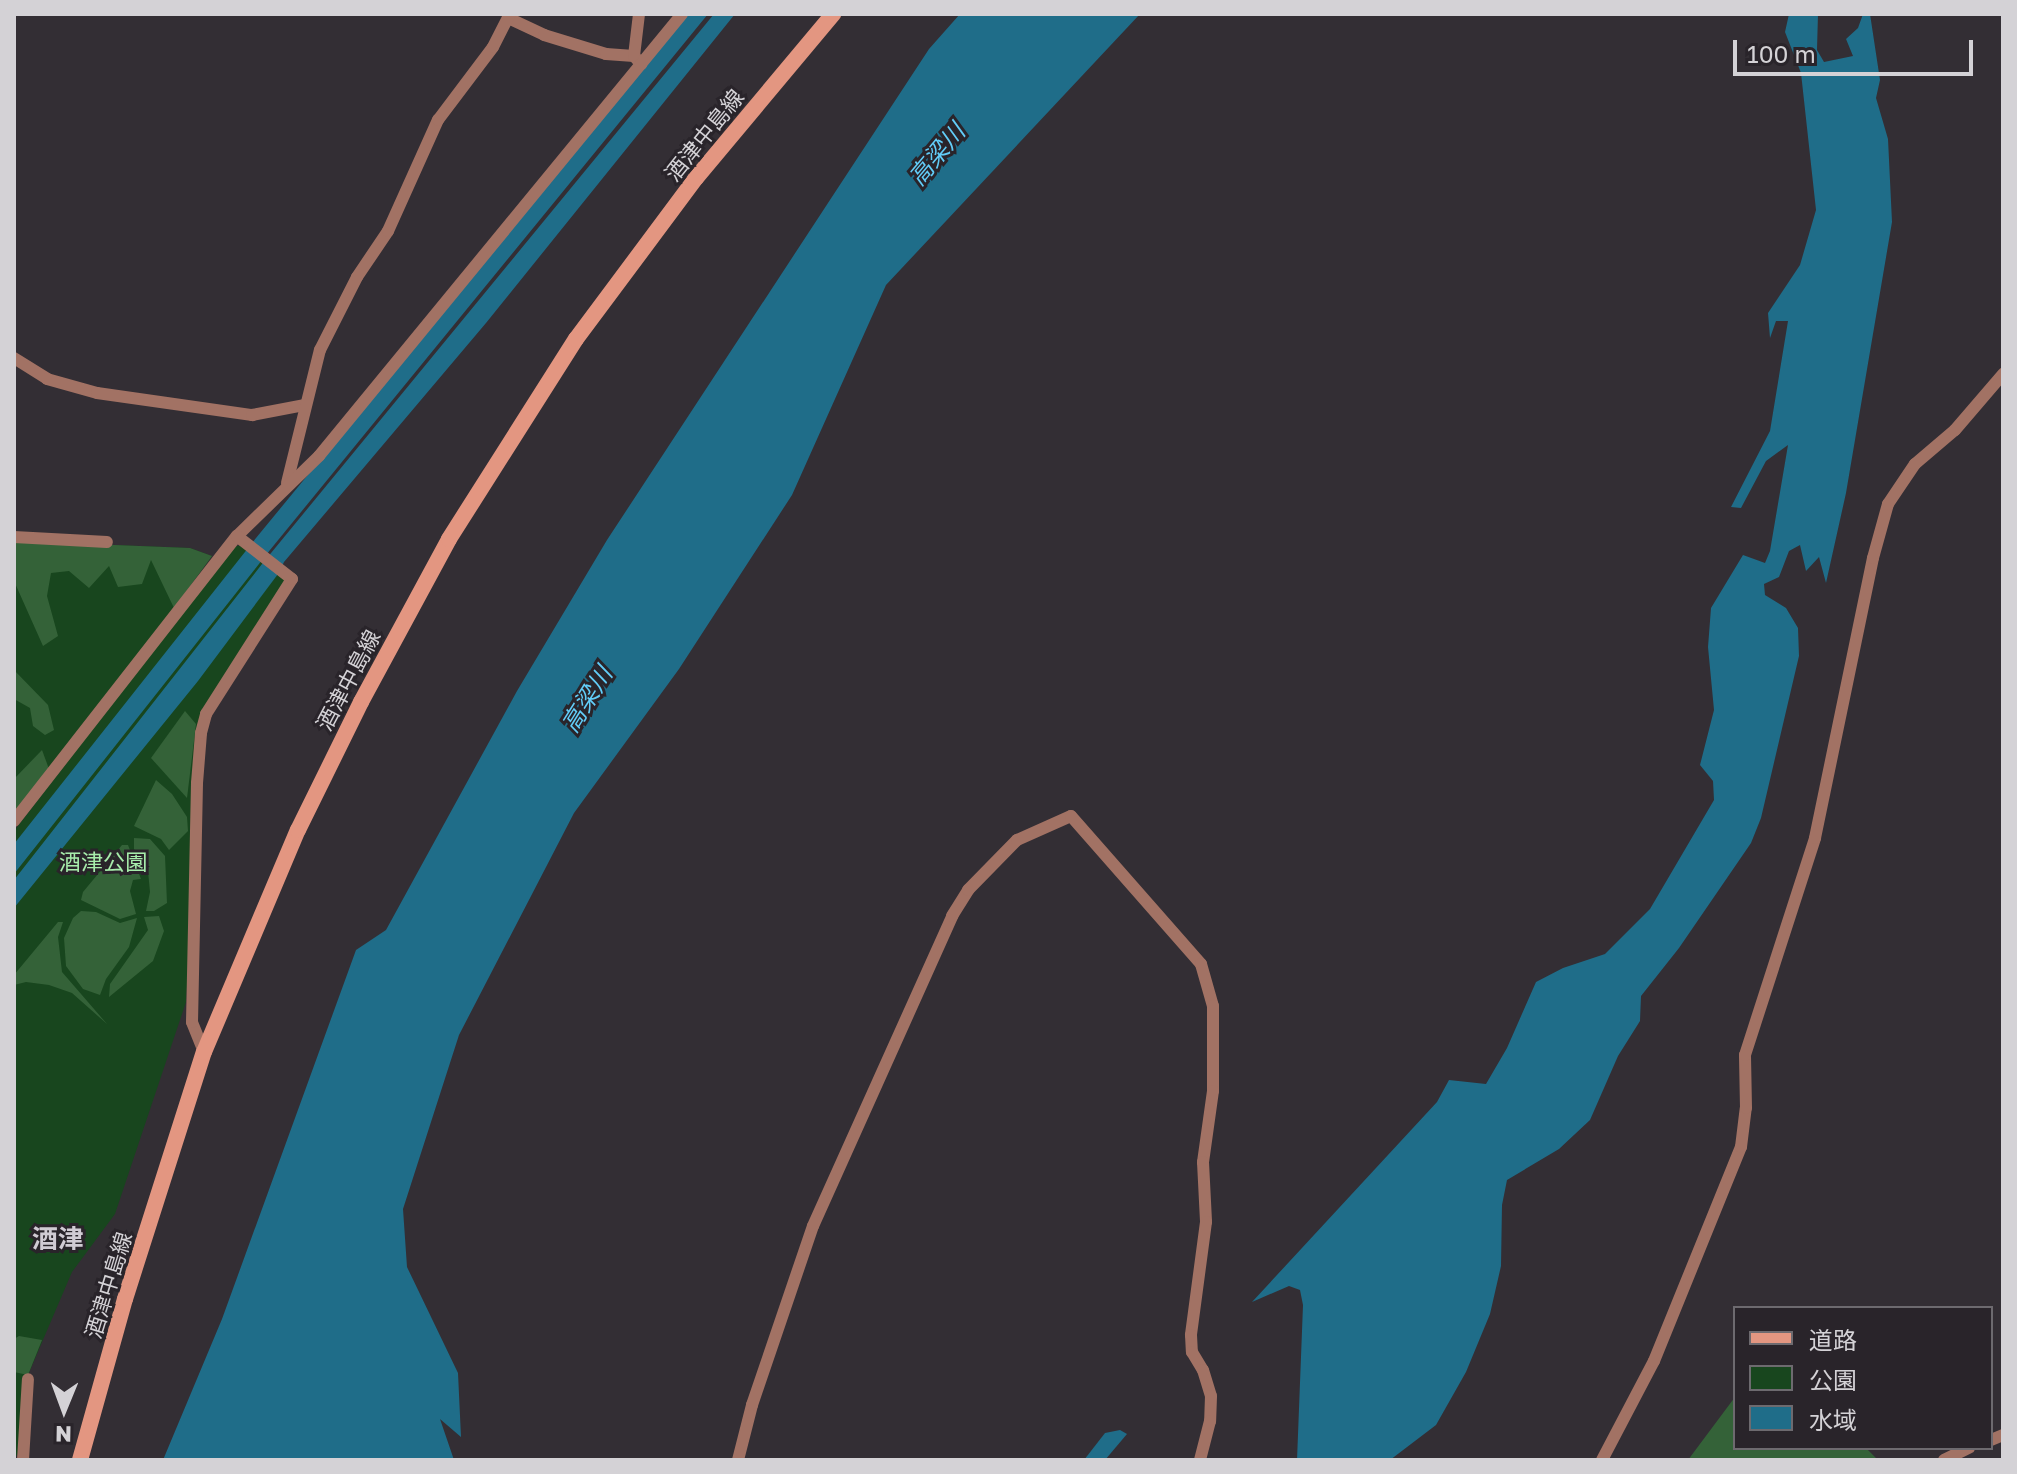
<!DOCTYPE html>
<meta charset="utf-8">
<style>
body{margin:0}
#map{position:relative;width:2017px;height:1474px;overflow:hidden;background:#332e34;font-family:"Golos Text","Noto Sans JP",sans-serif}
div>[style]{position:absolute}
.green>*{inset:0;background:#18461e}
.forest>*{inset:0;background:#346238}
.water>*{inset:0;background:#1f6d89}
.minor>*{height:12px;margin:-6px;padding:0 6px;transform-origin:6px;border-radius:6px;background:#a27264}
.secondary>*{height:16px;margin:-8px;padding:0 8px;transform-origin:8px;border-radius:8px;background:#e39681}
span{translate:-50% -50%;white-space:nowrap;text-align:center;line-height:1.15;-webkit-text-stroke:6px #29242a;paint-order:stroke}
.street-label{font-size:22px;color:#d4d2d6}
.park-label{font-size:22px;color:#a7edab}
.water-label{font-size:24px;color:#62cdf8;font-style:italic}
.quarter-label{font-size:26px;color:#d0cbd3;font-weight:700}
.frame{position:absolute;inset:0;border:16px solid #d4d2d6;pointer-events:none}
.legend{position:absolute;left:1733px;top:1306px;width:260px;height:144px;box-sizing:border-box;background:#29242a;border:2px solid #6d6a6f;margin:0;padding:10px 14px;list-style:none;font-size:24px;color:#d4d2d6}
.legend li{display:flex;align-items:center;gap:16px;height:40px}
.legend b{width:40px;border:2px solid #6d6a6f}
.north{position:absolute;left:24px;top:1370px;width:80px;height:80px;-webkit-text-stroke:6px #29242a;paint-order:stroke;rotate:181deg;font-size:22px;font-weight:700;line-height:32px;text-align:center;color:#d4d2d6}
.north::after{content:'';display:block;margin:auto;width:28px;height:36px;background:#d4d2d6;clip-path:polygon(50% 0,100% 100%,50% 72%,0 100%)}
.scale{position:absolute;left:1733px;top:40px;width:240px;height:36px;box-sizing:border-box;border:4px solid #d4d2d6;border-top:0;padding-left:10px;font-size:24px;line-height:28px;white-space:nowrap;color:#d4d2d6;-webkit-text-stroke:6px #29242a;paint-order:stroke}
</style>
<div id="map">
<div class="green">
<div style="clip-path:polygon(14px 541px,190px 548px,212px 556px,136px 659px,14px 813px)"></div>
<div style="clip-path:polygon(242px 545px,286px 580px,203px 711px,186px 1002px,115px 1214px,72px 1272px,28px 1375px,18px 1453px,14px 1460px,14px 831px,233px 547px)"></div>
</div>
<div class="forest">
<div style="clip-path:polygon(14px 541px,190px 548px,212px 556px,174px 608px,151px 560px,142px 584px,118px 587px,109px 566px,89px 588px,69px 571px,51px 573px,47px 596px,58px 636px,43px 646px,14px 581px)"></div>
<div style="clip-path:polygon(14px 670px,48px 705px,54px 730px,45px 735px,33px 726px,30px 708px,14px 699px)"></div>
<div style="clip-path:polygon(185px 711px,196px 724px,187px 798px,151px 758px)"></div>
<div style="clip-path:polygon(42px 750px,49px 769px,14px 813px,14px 779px)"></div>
<div style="clip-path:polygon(156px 780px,172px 794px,187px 817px,188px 831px,169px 850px,161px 839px,134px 826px)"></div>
<div style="clip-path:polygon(134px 838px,150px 839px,165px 856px,167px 903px,154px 911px,146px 911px,150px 892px,148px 871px,134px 849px)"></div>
<div style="clip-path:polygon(122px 845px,128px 845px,141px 879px,133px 880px,130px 891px,136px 914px,120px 919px,81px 900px,83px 892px)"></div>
<div style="clip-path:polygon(81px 911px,96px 912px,120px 923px,137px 918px,129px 947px,106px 979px,100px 995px,83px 989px,66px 966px,64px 938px,73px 918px)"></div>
<div style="clip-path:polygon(159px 916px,164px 931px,153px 961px,109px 997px,110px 984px,148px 930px,144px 917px)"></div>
<div style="clip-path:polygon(58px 922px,63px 922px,58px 937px,62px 972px,107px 1024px,72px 993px,49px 985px,26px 982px,14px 985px,14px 975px)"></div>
<div style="clip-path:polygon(19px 1336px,42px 1340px,28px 1375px,14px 1372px,14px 1339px)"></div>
<div style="clip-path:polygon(1735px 1397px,1735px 1448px,1866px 1448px,1878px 1460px,1688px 1460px)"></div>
</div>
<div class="water">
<div style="clip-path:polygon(687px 14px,708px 14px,270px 550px,14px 874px,14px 844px,256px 538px)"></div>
<div style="clip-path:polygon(714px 14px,735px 14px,486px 323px,284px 562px,278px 574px,198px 681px,14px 908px,14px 880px,262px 564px)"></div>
<div style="clip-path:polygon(960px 14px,1140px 14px,886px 285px,792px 495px,679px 669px,574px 813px,459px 1035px,403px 1209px,407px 1267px,458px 1373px,461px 1437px,440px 1419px,454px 1460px,163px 1460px,222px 1319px,356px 950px,386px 930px,517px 691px,607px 540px,929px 49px)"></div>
<div style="clip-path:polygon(1789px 14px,1818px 14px,1817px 50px,1824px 62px,1853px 56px,1846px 39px,1858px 28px,1863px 14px,1870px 14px,1880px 80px,1876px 98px,1888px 139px,1892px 222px,1846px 493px,1826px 583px,1819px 557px,1806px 571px,1800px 545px,1789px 551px,1779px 577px,1764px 584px,1765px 595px,1786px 608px,1798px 628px,1799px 656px,1761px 818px,1751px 843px,1679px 948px,1641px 996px,1640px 1021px,1618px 1056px,1590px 1120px,1559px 1149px,1507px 1180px,1502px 1205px,1501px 1266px,1490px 1314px,1466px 1372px,1436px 1425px,1390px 1460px,1297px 1460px,1303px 1305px,1300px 1290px,1289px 1286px,1252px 1302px,1437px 1102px,1449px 1080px,1486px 1084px,1507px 1048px,1536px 982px,1563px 968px,1605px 954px,1650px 909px,1714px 800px,1713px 781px,1700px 765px,1714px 710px,1708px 647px,1711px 608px,1743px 555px,1765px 563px,1770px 551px,1788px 445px,1766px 461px,1741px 508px,1731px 507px,1770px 431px,1788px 321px,1776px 321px,1770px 338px,1768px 313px,1800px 265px,1816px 210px,1801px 73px,1785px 32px)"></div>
<div style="clip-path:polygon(1120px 1430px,1127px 1434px,1105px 1460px,1084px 1460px,1105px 1433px)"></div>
</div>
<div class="minor">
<div style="left:508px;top:18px;width:40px;rotate:25deg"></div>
<div style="left:544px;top:35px;width:65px;rotate:17deg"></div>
<div style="left:606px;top:54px;width:28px;rotate:4deg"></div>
<div style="left:634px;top:56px;width:11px;rotate:49deg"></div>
<div style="left:634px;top:56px;width:42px;rotate:-83.2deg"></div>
<div style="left:14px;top:358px;width:39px;rotate:32deg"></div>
<div style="left:47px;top:379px;width:52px;rotate:15.6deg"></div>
<div style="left:97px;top:393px;width:157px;rotate:8.1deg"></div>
<div style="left:252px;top:415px;width:54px;rotate:-10.7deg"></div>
<div style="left:287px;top:483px;width:137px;rotate:-76.1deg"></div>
<div style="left:320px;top:350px;width:82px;rotate:-63.1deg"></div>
<div style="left:357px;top:277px;width:55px;rotate:-56deg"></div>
<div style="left:388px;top:231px;width:122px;rotate:-65.8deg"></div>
<div style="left:438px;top:120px;width:91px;rotate:-53deg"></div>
<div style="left:493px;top:47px;width:37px;rotate:-63deg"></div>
<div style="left:14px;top:537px;width:93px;rotate:3.1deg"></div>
<div style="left:14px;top:821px;width:362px;rotate:-52deg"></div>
<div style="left:237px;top:536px;width:115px;rotate:-44.3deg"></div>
<div style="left:319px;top:456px;width:572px;rotate:-50.6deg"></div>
<div style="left:204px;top:1052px;width:32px;rotate:-112deg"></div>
<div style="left:192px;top:1022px;width:239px;rotate:-88.8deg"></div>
<div style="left:197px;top:783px;width:50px;rotate:-85.4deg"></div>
<div style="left:201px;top:733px;width:20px;rotate:-75deg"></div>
<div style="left:206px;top:714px;width:160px;rotate:-57.5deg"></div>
<div style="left:292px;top:579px;width:70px;rotate:-142deg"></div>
<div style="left:1991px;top:1440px;width:13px;rotate:-23deg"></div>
<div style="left:23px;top:1460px;width:81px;rotate:-86.5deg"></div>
<div style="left:738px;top:1460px;width:57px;rotate:-75.7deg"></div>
<div style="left:752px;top:1405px;width:189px;rotate:-71.2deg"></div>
<div style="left:813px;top:1226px;width:340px;rotate:-65.8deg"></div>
<div style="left:952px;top:916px;width:31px;rotate:-58deg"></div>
<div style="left:968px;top:890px;width:70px;rotate:-45.6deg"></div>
<div style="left:1017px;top:840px;width:59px;rotate:-24deg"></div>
<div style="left:1071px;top:816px;width:197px;rotate:48.7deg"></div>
<div style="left:1201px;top:964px;width:44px;rotate:74.1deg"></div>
<div style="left:1213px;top:1006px;width:85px;rotate:90deg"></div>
<div style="left:1213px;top:1091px;width:72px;rotate:98deg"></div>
<div style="left:1203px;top:1162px;width:60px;rotate:87.1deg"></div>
<div style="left:1206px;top:1222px;width:114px;rotate:97.6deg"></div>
<div style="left:1191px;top:1335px;width:17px;rotate:87deg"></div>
<div style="left:1192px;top:1352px;width:21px;rotate:59deg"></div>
<div style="left:1203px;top:1370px;width:27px;rotate:73deg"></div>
<div style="left:1211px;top:1396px;width:25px;rotate:92deg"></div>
<div style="left:1210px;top:1421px;width:40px;rotate:104.4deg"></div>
<div style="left:1602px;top:1460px;width:112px;rotate:-62.3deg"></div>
<div style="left:1654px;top:1361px;width:231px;rotate:-67.9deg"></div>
<div style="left:1741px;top:1147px;width:39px;rotate:-83deg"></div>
<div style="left:1746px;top:1108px;width:53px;rotate:-91.1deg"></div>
<div style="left:1745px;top:1055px;width:228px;rotate:-72.1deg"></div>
<div style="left:1815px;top:838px;width:286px;rotate:-78.3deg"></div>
<div style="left:1873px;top:558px;width:56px;rotate:-74.5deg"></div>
<div style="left:1888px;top:504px;width:48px;rotate:-56deg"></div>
<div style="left:1915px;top:464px;width:52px;rotate:-40.4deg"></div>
<div style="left:1955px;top:430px;width:74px;rotate:-49.4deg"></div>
<div style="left:1944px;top:1460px;width:28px;rotate:-26deg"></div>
</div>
<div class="secondary">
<div style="left:80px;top:1460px;width:167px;rotate:-74.4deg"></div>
<div style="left:125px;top:1299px;width:259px;rotate:-72.3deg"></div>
<div style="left:204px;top:1052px;width:241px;rotate:-67.1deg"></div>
<div style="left:298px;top:830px;width:143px;rotate:-63.8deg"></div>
<div style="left:361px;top:702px;width:185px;rotate:-61.6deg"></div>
<div style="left:449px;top:539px;width:237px;rotate:-57.6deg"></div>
<div style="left:576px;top:339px;width:201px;rotate:-53.3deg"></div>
<div style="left:696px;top:178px;width:214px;rotate:-50.1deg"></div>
</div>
<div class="street-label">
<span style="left:704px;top:135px;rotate:-51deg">酒津中島線</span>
<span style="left:348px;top:680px;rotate:-62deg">酒津中島線</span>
<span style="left:108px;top:1285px;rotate:-73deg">酒津中島線</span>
</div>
<div class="park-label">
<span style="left:103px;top:862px">酒津公園</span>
</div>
<div class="water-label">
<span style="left:936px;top:154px;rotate:-50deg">高梁川</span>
<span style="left:586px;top:699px;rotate:-58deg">高梁川</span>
</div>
<div class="quarter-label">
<span style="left:58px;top:1239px">酒津</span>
</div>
<div class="frame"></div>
<ul class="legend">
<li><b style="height:10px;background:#e39681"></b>道路</li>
<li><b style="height:22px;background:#18461e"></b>公園</li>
<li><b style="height:22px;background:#1f6d89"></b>水域</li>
</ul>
<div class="north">N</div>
<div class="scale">100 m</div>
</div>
